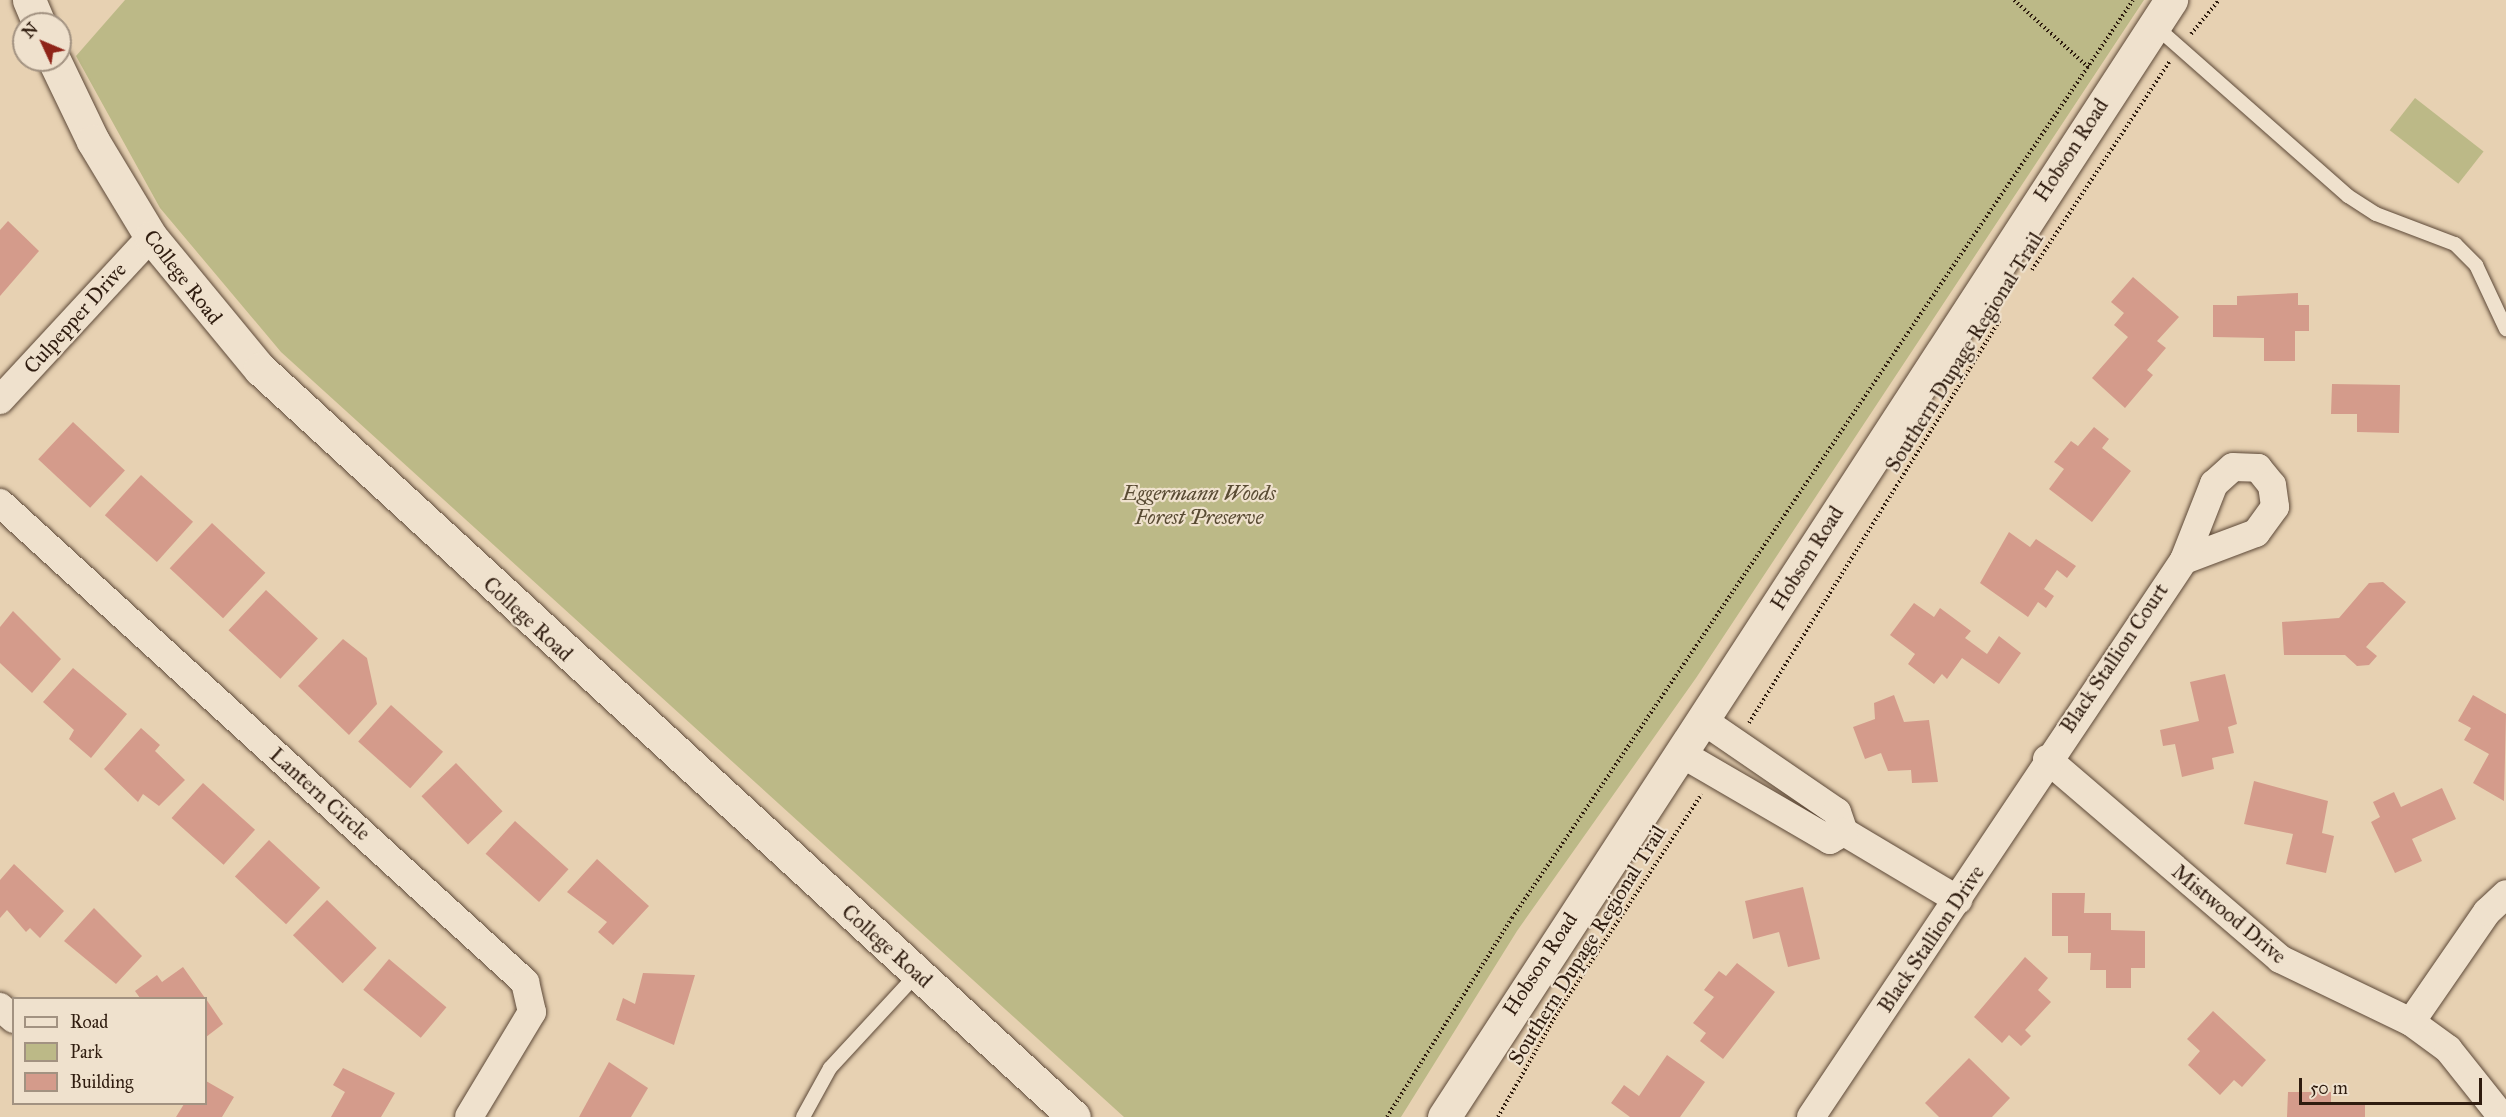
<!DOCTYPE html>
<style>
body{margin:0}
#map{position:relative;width:2506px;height:1117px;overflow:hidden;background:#e7d1b2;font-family:"IM FELL Great Primer",serif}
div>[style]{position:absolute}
.green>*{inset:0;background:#bcb987;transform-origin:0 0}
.building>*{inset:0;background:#d49b8b;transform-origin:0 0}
.path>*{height:4px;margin-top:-2px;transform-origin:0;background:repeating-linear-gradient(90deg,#2f1c0f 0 1.5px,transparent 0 4.5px)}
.roads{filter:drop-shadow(0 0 2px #5d4938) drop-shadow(0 0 2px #5d4938)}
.lane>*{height:14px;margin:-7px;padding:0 7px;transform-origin:7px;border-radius:7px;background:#efe1cd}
.street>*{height:28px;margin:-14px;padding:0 14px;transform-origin:14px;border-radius:14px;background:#efe1cd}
.secondary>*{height:33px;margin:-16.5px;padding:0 16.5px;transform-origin:16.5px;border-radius:16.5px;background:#efe1cd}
span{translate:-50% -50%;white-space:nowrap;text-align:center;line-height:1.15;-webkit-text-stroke:4.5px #efe1cd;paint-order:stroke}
.street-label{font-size:21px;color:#2f1c0f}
.park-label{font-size:21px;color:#594b33;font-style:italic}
.legend{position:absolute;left:12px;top:997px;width:195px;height:108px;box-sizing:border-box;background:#efe1cd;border:2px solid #a29281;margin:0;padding:8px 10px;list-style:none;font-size:18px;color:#2f1c0f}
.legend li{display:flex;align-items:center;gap:12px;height:30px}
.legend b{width:30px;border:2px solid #a29281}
.north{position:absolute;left:12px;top:12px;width:60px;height:60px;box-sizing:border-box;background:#efe1cd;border:2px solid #a29281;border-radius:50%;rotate:314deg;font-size:16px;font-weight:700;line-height:24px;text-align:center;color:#2f1c0f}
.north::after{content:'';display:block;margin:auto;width:21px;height:27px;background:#8f2418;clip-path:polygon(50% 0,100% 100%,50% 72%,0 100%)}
.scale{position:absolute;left:2299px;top:1078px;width:183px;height:27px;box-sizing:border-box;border:3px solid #2f1c0f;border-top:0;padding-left:8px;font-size:18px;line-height:21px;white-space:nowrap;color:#2f1c0f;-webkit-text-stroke:4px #efe1cd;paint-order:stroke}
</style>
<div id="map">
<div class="green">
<div style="clip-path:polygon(125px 0,2144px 0,1696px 678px,1517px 931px,1401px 1117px,1124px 1117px,281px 352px,160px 208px,76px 56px)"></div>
<div style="left:2415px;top:98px;width:87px;height:41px;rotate:38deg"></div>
</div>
<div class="building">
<div style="clip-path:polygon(8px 221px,39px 251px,0 296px,0 230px)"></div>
<div style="clip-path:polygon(2133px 277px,2179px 317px,2157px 341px,2166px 348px,2147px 370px,2153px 375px,2125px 408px,2092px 378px,2128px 337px,2114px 325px,2124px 313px,2111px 302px)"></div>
<div style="clip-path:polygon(2298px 293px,2298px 305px,2309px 305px,2309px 331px,2295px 331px,2295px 361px,2264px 361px,2264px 338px,2213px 337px,2213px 305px,2237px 305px,2237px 296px)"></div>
<div style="clip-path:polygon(2332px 384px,2400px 385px,2399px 433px,2357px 432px,2357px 414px,2331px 414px)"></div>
<div style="left:73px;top:422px;width:71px;height:51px;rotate:43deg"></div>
<div style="clip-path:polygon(2094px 427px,2109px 439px,2102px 448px,2131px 471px,2092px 522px,2049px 489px,2064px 469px,2054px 462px,2071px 441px,2078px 446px)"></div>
<div style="left:141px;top:475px;width:70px;height:54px;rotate:42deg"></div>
<div style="left:212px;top:523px;width:73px;height:62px;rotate:43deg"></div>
<div style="clip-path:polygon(2009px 532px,2030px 547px,2036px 539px,2076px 566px,2067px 578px,2057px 570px,2044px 589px,2054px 596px,2046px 608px,2038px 602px,2028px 617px,1980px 583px)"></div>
<div style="clip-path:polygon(2383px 582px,2406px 602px,2366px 647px,2377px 656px,2369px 665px,2357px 666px,2345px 655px,2284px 655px,2282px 622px,2339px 618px,2369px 583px)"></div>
<div style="left:266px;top:590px;width:71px;height:55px;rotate:43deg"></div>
<div style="clip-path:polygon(1914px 603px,1934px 617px,1940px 608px,1971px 631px,1965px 638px,1987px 654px,1999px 636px,2021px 653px,1999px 684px,1962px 658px,1947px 679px,1942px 674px,1934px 684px,1908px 664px,1915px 654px,1890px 635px)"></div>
<div style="clip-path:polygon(13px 611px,61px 659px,32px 693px,0 663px,0 627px)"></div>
<div style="clip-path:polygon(343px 639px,367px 658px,377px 704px,349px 735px,298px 686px)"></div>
<div style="clip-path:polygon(73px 668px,127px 714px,91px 758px,69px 739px,74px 730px,43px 702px)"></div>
<div style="clip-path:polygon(2225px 674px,2237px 724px,2228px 727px,2234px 753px,2212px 758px,2214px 769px,2182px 777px,2175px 744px,2163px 746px,2160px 730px,2199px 721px,2190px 682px)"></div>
<div style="clip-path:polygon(1894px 695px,1904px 722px,1929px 720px,1938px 782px,1912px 783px,1911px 770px,1888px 771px,1881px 753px,1865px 759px,1853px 727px,1875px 719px,1874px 703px)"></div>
<div style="clip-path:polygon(2473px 695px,2506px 714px,2504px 801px,2473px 783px,2489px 754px,2464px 740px,2471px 728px,2458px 721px)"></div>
<div style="left:391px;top:705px;width:70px;height:49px;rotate:42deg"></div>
<div style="clip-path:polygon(141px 728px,160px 745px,155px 751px,185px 780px,159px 806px,143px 794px,138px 802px,104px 769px)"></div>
<div style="left:456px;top:763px;width:67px;height:48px;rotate:46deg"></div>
<div style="clip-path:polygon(2254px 781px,2328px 801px,2322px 833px,2334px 836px,2326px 873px,2286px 864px,2293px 834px,2244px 824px)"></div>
<div style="left:203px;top:783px;width:70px;height:47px;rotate:42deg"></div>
<div style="clip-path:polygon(2442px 788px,2456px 819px,2412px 839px,2422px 861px,2395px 873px,2371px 822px,2380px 817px,2373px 802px,2394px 792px,2401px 807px)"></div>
<div style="left:515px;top:821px;width:72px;height:44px;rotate:42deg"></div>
<div style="left:269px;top:840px;width:70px;height:50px;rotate:43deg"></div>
<div style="clip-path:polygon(597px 859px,649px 906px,613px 945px,598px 932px,607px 922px,567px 892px)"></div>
<div style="clip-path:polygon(14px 864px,64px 911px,40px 938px,30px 928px,26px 932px,7px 910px,0 918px,0 880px)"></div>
<div style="clip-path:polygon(1803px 887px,1820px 959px,1788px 967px,1779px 932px,1753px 939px,1745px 901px)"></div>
<div style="clip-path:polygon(2052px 893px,2085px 893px,2084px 913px,2111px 913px,2111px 930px,2145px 931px,2145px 968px,2131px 968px,2131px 988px,2106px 988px,2106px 970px,2090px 970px,2091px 953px,2068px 953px,2068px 936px,2052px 936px)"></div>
<div style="left:327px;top:900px;width:69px;height:49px;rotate:44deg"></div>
<div style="clip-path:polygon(94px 908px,142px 956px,116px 984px,64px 941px)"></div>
<div style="clip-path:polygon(2025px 957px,2048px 978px,2038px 990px,2051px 1002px,2025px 1030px,2031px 1036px,2021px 1046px,2009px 1035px,2002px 1043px,1974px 1017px)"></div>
<div style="left:389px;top:959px;width:75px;height:40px;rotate:40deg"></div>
<div style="clip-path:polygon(1737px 963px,1775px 992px,1723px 1059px,1700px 1041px,1706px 1033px,1693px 1023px,1714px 997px,1704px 990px,1719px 971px,1726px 976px)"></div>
<div style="clip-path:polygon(183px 967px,205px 998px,140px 998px,135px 991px,157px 975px,162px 982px)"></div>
<div style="clip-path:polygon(643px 973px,695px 975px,674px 1045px,616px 1020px,623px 998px,635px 1004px)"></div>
<div style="clip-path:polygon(206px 999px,223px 1024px,206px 1037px)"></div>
<div style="clip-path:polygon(2213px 1011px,2266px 1060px,2242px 1087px,2234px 1080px,2220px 1095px,2188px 1065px,2200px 1051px,2187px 1039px)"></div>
<div style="clip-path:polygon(1667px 1055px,1705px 1082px,1680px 1117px,1630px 1117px,1611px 1103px,1624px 1085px,1639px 1096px)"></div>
<div style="clip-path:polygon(1969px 1058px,2010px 1098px,1992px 1117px,1939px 1117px,1925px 1103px)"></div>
<div style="clip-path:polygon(609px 1062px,648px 1088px,631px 1117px,579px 1117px)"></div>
<div style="clip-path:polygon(343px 1068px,395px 1093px,381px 1117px,331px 1117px,345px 1092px,333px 1085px)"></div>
<div style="clip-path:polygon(206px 1081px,234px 1097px,222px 1117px,176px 1117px,184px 1104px,206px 1104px)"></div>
<div style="clip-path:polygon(2288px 1092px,2331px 1092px,2331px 1103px,2365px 1103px,2365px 1117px,2287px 1117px)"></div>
</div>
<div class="path">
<div style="left:2014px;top:0;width:101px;rotate:42.2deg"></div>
<div style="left:2191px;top:34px;width:44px;rotate:-50.5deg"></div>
<div style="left:2032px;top:270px;width:250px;rotate:-56.6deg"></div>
<div style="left:1749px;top:723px;width:476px;rotate:-58.1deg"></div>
<div style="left:1387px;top:1117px;width:235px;rotate:-57.9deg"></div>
<div style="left:1512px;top:918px;width:1108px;rotate:-55.92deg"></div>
<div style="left:1498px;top:1117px;width:121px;rotate:-60.3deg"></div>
<div style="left:1558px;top:1012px;width:261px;rotate:-56.6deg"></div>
</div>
<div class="roads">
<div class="lane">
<div style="left:2154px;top:25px;width:259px;rotate:41.4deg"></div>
<div style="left:2348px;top:196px;width:33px;rotate:33deg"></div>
<div style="left:2376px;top:214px;width:85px;rotate:20.8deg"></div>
<div style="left:2455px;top:244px;width:30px;rotate:45deg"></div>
<div style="left:2476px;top:265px;width:71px;rotate:64.9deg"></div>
<div style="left:803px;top:1117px;width:56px;rotate:-61.1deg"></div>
<div style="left:830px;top:1068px;width:128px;rotate:-47.2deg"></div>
</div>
<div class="street">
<div style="left:0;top:400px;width:222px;rotate:-47.2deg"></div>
<div style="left:2233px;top:467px;width:25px;rotate:2deg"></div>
<div style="left:2258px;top:468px;width:22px;rotate:51deg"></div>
<div style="left:2272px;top:485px;width:22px;rotate:82deg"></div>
<div style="left:2275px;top:507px;width:32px;rotate:126deg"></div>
<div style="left:2256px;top:533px;width:77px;rotate:159.4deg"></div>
<div style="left:2184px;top:560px;width:82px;rotate:-68.5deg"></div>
<div style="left:2214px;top:484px;width:25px;rotate:-42deg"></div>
<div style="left:0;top:503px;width:711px;rotate:42.38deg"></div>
<div style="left:525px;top:982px;width:31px;rotate:77deg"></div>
<div style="left:532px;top:1012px;width:122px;rotate:121deg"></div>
<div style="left:1704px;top:721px;width:161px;rotate:34.4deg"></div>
<div style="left:1837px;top:812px;width:21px;rotate:71deg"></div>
<div style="left:1844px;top:832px;width:133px;rotate:30.8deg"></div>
<div style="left:1682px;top:754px;width:171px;rotate:30.2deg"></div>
<div style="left:1830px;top:840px;width:16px;rotate:-30deg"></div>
<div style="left:2047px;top:759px;width:307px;rotate:40.6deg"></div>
<div style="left:2280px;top:959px;width:145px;rotate:25.7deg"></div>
<div style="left:2411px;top:1022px;width:46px;rotate:36.1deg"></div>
<div style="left:2448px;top:1049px;width:87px;rotate:51.5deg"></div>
<div style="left:0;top:1007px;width:18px;rotate:41deg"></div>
<div style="left:2411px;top:1022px;width:134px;rotate:-55.4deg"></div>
<div style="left:2487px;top:912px;width:26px;rotate:-43deg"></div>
<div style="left:1811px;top:1117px;width:670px;rotate:-56.19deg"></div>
</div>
<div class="secondary">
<div style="left:29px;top:0;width:26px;rotate:67deg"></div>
<div style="left:54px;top:60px;width:90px;rotate:64.3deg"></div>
<div style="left:93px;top:141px;width:112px;rotate:58.9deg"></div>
<div style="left:151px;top:237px;width:171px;rotate:50.5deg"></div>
<div style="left:260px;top:369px;width:1105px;rotate:42.58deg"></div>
<div style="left:1444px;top:1117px;width:1333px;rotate:-56.94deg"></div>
</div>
</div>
<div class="street-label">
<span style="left:2071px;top:150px;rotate:-57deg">Hobson Road</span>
<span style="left:183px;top:277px;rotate:52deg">College Road</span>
<span style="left:75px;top:318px;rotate:-48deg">Culpepper Drive</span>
<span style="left:1964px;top:352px;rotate:-58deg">Southern Dupage Regional Trail</span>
<span style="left:1807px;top:558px;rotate:-58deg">Hobson Road</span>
<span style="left:528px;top:619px;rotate:43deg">College Road</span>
<span style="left:2114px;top:658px;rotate:-56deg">Black Stallion Court</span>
<span style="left:320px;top:794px;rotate:42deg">Lantern Circle</span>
<span style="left:2229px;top:914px;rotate:40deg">Mistwood Drive</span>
<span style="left:1931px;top:939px;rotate:-56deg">Black Stallion Drive</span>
<span style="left:1587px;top:945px;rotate:-58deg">Southern Dupage Regional Trail</span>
<span style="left:887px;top:946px;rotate:42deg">College Road</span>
<span style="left:1540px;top:964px;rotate:-57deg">Hobson Road</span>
</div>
<div class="park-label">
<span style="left:1199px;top:505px">Eggermann Woods<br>Forest Preserve</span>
</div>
<ul class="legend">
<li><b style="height:8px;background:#efe1cd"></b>Road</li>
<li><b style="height:16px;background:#bcb987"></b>Park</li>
<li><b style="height:16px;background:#d49b8b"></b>Building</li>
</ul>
<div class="north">N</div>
<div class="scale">50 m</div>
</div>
